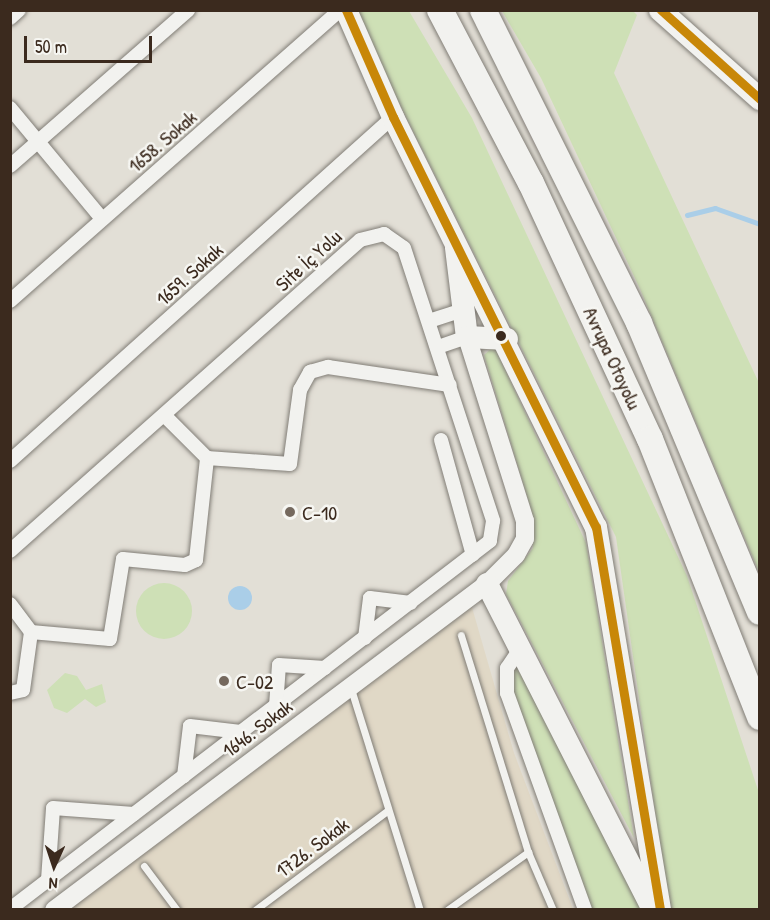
<!DOCTYPE html>
<meta charset="utf-8">
<style>
body{margin:0}
#map{position:relative;width:770px;height:920px;overflow:hidden;background:#e2dfd6;font-family:"Patrick Hand",sans-serif}
div>[style]{position:absolute}
.built>*{inset:0;background:#e0d8c6}
.green>*{inset:0;background:#cee0b6}
.round{border-radius:50%}
.water>*{inset:0;background:#aacee8}
.stream>*{height:5px;margin:-2.5px;padding:0 2.5px;transform-origin:2.5px;border-radius:2.5px;background:#aacee8}
.roads{filter:drop-shadow(0 0 2px #817d76) drop-shadow(0 0 2px #817d76)}
.service>*{height:7px;margin:-3.5px;padding:0 3.5px;transform-origin:3.5px;border-radius:3.5px;background:#f2f2ef}
.minor>*{height:14px;margin:-7px;padding:0 7px;transform-origin:7px;border-radius:7px;background:#f2f2ef}
.tertiary>*{height:18px;margin:-9px;padding:0 9px;transform-origin:9px;border-radius:9px;background:#f2f2ef}
.primary>*{height:22px;margin:-11px;padding:0 11px;transform-origin:11px;border-radius:11px;background:#f2f2ef}
.motorway>*{height:26px;margin:-13px;padding:0 13px;transform-origin:13px;border-radius:13px;background:#f2f2ef}
.bus-1>*{height:9px;margin:-4.5px;padding:0 4.5px;transform-origin:4.5px;border-radius:4.5px;background:#c88708}
.dots>*{width:16px;height:16px;translate:-50% -50%;box-sizing:border-box;border:3px solid #f6f6f2;border-radius:50%}
span{translate:-50% -50%;white-space:nowrap;text-align:center;line-height:1.15;-webkit-text-stroke:5px #f6f6f2;paint-order:stroke}
.street-label{font-size:20px;color:#3b2a1e}
.poi-label{font-size:20px;color:#3b2a1e}
.left{translate:0 -50%;text-align:left}
.frame{position:absolute;inset:0;border:12px solid #3b2a1e;pointer-events:none}
.north{position:absolute;left:24px;top:836px;width:60px;height:60px;-webkit-text-stroke:4px #f6f6f2;paint-order:stroke;rotate:183deg;font-size:16px;font-weight:700;line-height:24px;text-align:center;color:#3b2a1e}
.north::after{content:'';display:block;margin:auto;width:21px;height:27px;background:#3b2a1e;clip-path:polygon(50% 0,100% 100%,50% 72%,0 100%)}
.scale{position:absolute;left:24px;top:36px;width:128px;height:27px;box-sizing:border-box;border:3px solid #3b2a1e;border-top:0;padding-left:8px;font-size:18px;line-height:21px;white-space:nowrap;color:#3b2a1e;-webkit-text-stroke:4px #f6f6f2;paint-order:stroke}
</style>
<div id="map">
<div class="built">
<div style="clip-path:polygon(469px 597px,514px 753px,573px 909px,56px 910px)"></div>
</div>
<div class="green">
<div style="clip-path:polygon(353px 11px,409px 11px,472px 118px,687px 576px,759px 793px,759px 909px,669px 909px,616px 537px)"></div>
<div style="clip-path:polygon(633px 11px,637px 15px,614px 73px,759px 383px,759px 572px,640px 289px,541px 78px,502px 11px)"></div>
<div style="clip-path:polygon(494px 346px,586px 543px,634px 838px,506px 594px,508px 581px,533px 548px,530px 506px,484px 355px)"></div>
<div class="round" style="left:136px;top:583px;width:56px;height:56px"></div>
<div style="clip-path:polygon(522px 646px,653px 909px,585px 909px,506px 685px)"></div>
<div style="clip-path:polygon(65px 673px,77px 676px,86px 690px,102px 684px,106px 702px,96px 707px,85px 699px,67px 713px,54px 708px,47px 690px)"></div>
</div>
<div class="water">
<div class="round" style="left:228px;top:586px;width:24px;height:24px"></div>
</div>
<div class="stream">
<div style="left:687px;top:215px;width:29px;rotate:-14deg"></div>
<div style="left:715px;top:208px;width:48px;rotate:19.6deg"></div>
</div>
<div class="roads">
<div class="service">
<div style="left:351px;top:689px;width:232px;rotate:72.7deg"></div>
<div style="left:528px;top:852px;width:63px;rotate:66.7deg"></div>
<div style="left:144px;top:866px;width:55px;rotate:53.1deg"></div>
<div style="left:255px;top:910px;width:166px;rotate:-36.9deg"></div>
<div style="left:447px;top:910px;width:100px;rotate:-35.6deg"></div>
<div style="left:528px;top:852px;width:227px;rotate:-107.2deg"></div>
</div>
<div class="minor">
<div style="left:10px;top:18px;width:12px;rotate:-42deg"></div>
<div style="left:10px;top:108px;width:144px;rotate:50.3deg"></div>
<div style="left:10px;top:166px;width:237px;rotate:-41.2deg"></div>
<div style="left:10px;top:301px;width:440px;rotate:-41.4deg"></div>
<div style="left:429px;top:321px;width:36px;rotate:-18deg"></div>
<div style="left:438px;top:347px;width:31px;rotate:-19deg"></div>
<div style="left:164px;top:415px;width:61px;rotate:45deg"></div>
<div style="left:441px;top:440px;width:119px;rotate:74.5deg"></div>
<div style="left:10px;top:461px;width:515px;rotate:-41.93deg"></div>
<div style="left:10px;top:551px;width:468px;rotate:-41.6deg"></div>
<div style="left:360px;top:240px;width:25px;rotate:-14deg"></div>
<div style="left:384px;top:234px;width:24px;rotate:35deg"></div>
<div style="left:404px;top:248px;width:287px;rotate:71.9deg"></div>
<div style="left:493px;top:521px;width:20px;rotate:99deg"></div>
<div style="left:490px;top:541px;width:605px;rotate:142.52deg"></div>
<div style="left:10px;top:604px;width:35px;rotate:53deg"></div>
<div style="left:365px;top:638px;width:40px;rotate:-82.9deg"></div>
<div style="left:370px;top:598px;width:41px;rotate:7deg"></div>
<div style="left:522px;top:646px;width:27px;rotate:124deg"></div>
<div style="left:507px;top:668px;width:25px;rotate:90deg"></div>
<div style="left:507px;top:693px;width:231px;rotate:70.2deg"></div>
<div style="left:10px;top:693px;width:13px;rotate:-13deg"></div>
<div style="left:23px;top:690px;width:59px;rotate:-82.1deg"></div>
<div style="left:31px;top:632px;width:79px;rotate:5.1deg"></div>
<div style="left:110px;top:639px;width:81px;rotate:-80.8deg"></div>
<div style="left:123px;top:559px;width:62px;rotate:5.5deg"></div>
<div style="left:185px;top:565px;width:12px;rotate:-24deg"></div>
<div style="left:196px;top:560px;width:103px;rotate:-83.8deg"></div>
<div style="left:207px;top:458px;width:83px;rotate:4.1deg"></div>
<div style="left:290px;top:464px;width:75px;rotate:-82.3deg"></div>
<div style="left:300px;top:390px;width:21px;rotate:-61deg"></div>
<div style="left:310px;top:372px;width:19px;rotate:-16deg"></div>
<div style="left:328px;top:367px;width:123px;rotate:8.4deg"></div>
<div style="left:276px;top:706px;width:41px;rotate:-85.8deg"></div>
<div style="left:279px;top:665px;width:46px;rotate:3.7deg"></div>
<div style="left:184px;top:776px;width:50px;rotate:-83.2deg"></div>
<div style="left:190px;top:726px;width:51px;rotate:6.7deg"></div>
<div style="left:48px;top:880px;width:72px;rotate:-86deg"></div>
<div style="left:53px;top:808px;width:81px;rotate:4.2deg"></div>
</div>
<div class="tertiary">
<div style="left:54px;top:910px;width:542px;rotate:-36.98deg"></div>
<div style="left:487px;top:584px;width:41px;rotate:-45deg"></div>
<div style="left:516px;top:555px;width:18px;rotate:-61deg"></div>
<div style="left:525px;top:539px;width:18px;rotate:-90deg"></div>
<div style="left:525px;top:521px;width:193px;rotate:-107.5deg"></div>
</div>
<div class="primary">
<div style="left:346px;top:10px;width:117px;rotate:66.3deg"></div>
<div style="left:393px;top:117px;width:458px;rotate:63.7deg"></div>
<div style="left:596px;top:527px;width:388px;rotate:80.5deg"></div>
<div style="left:660px;top:10px;width:134px;rotate:41.7deg"></div>
<div style="left:456px;top:248px;width:90px;rotate:83deg"></div>
<div style="left:467px;top:337px;width:40px;rotate:2.9deg"></div>
<div style="left:487px;top:584px;width:366px;rotate:63deg"></div>
</div>
<div class="motorway">
<div style="left:440px;top:10px;width:195px;rotate:62.3deg"></div>
<div style="left:531px;top:183px;width:282px;rotate:65.1deg"></div>
<div style="left:650px;top:439px;width:299px;rotate:68.4deg"></div>
<div style="left:483px;top:10px;width:350px;rotate:63.5deg"></div>
<div style="left:639px;top:323px;width:313px;rotate:67.3deg"></div>
</div>
</div>
<div class="bus-1">
<div style="left:346px;top:10px;width:117px;rotate:66.3deg"></div>
<div style="left:393px;top:117px;width:458px;rotate:63.7deg"></div>
<div style="left:596px;top:527px;width:388px;rotate:80.5deg"></div>
<div style="left:661px;top:10px;width:133px;rotate:42deg"></div>
</div>
<div class="dots">
<div style="left:501px;top:336px;background:#3b2a1e"></div>
<div style="left:290px;top:512px;background:#75695e"></div>
<div style="left:224px;top:681px;background:#75695e"></div>
</div>
<div class="street-label">
<span style="left:162px;top:141px;rotate:-41deg">1658. Sokak</span>
<span style="left:308px;top:260px;rotate:-42deg">Site İç Yolu</span>
<span style="left:189px;top:274px;rotate:-42deg">1659. Sokak</span>
<span style="left:613px;top:358px;rotate:65deg">Avrupa Otoyolu</span>
<span style="left:257px;top:728px;rotate:-37deg">1646. Sokak</span>
<span style="left:312px;top:847px;rotate:-37deg">1726. Sokak</span>
</div>
<div class="poi-label">
<span class="left" style="left:302px;top:512px">C-10</span>
<span class="left" style="left:236px;top:681px">C-02</span>
</div>
<div class="frame"></div>
<div class="north">N</div>
<div class="scale">50 m</div>
</div>
